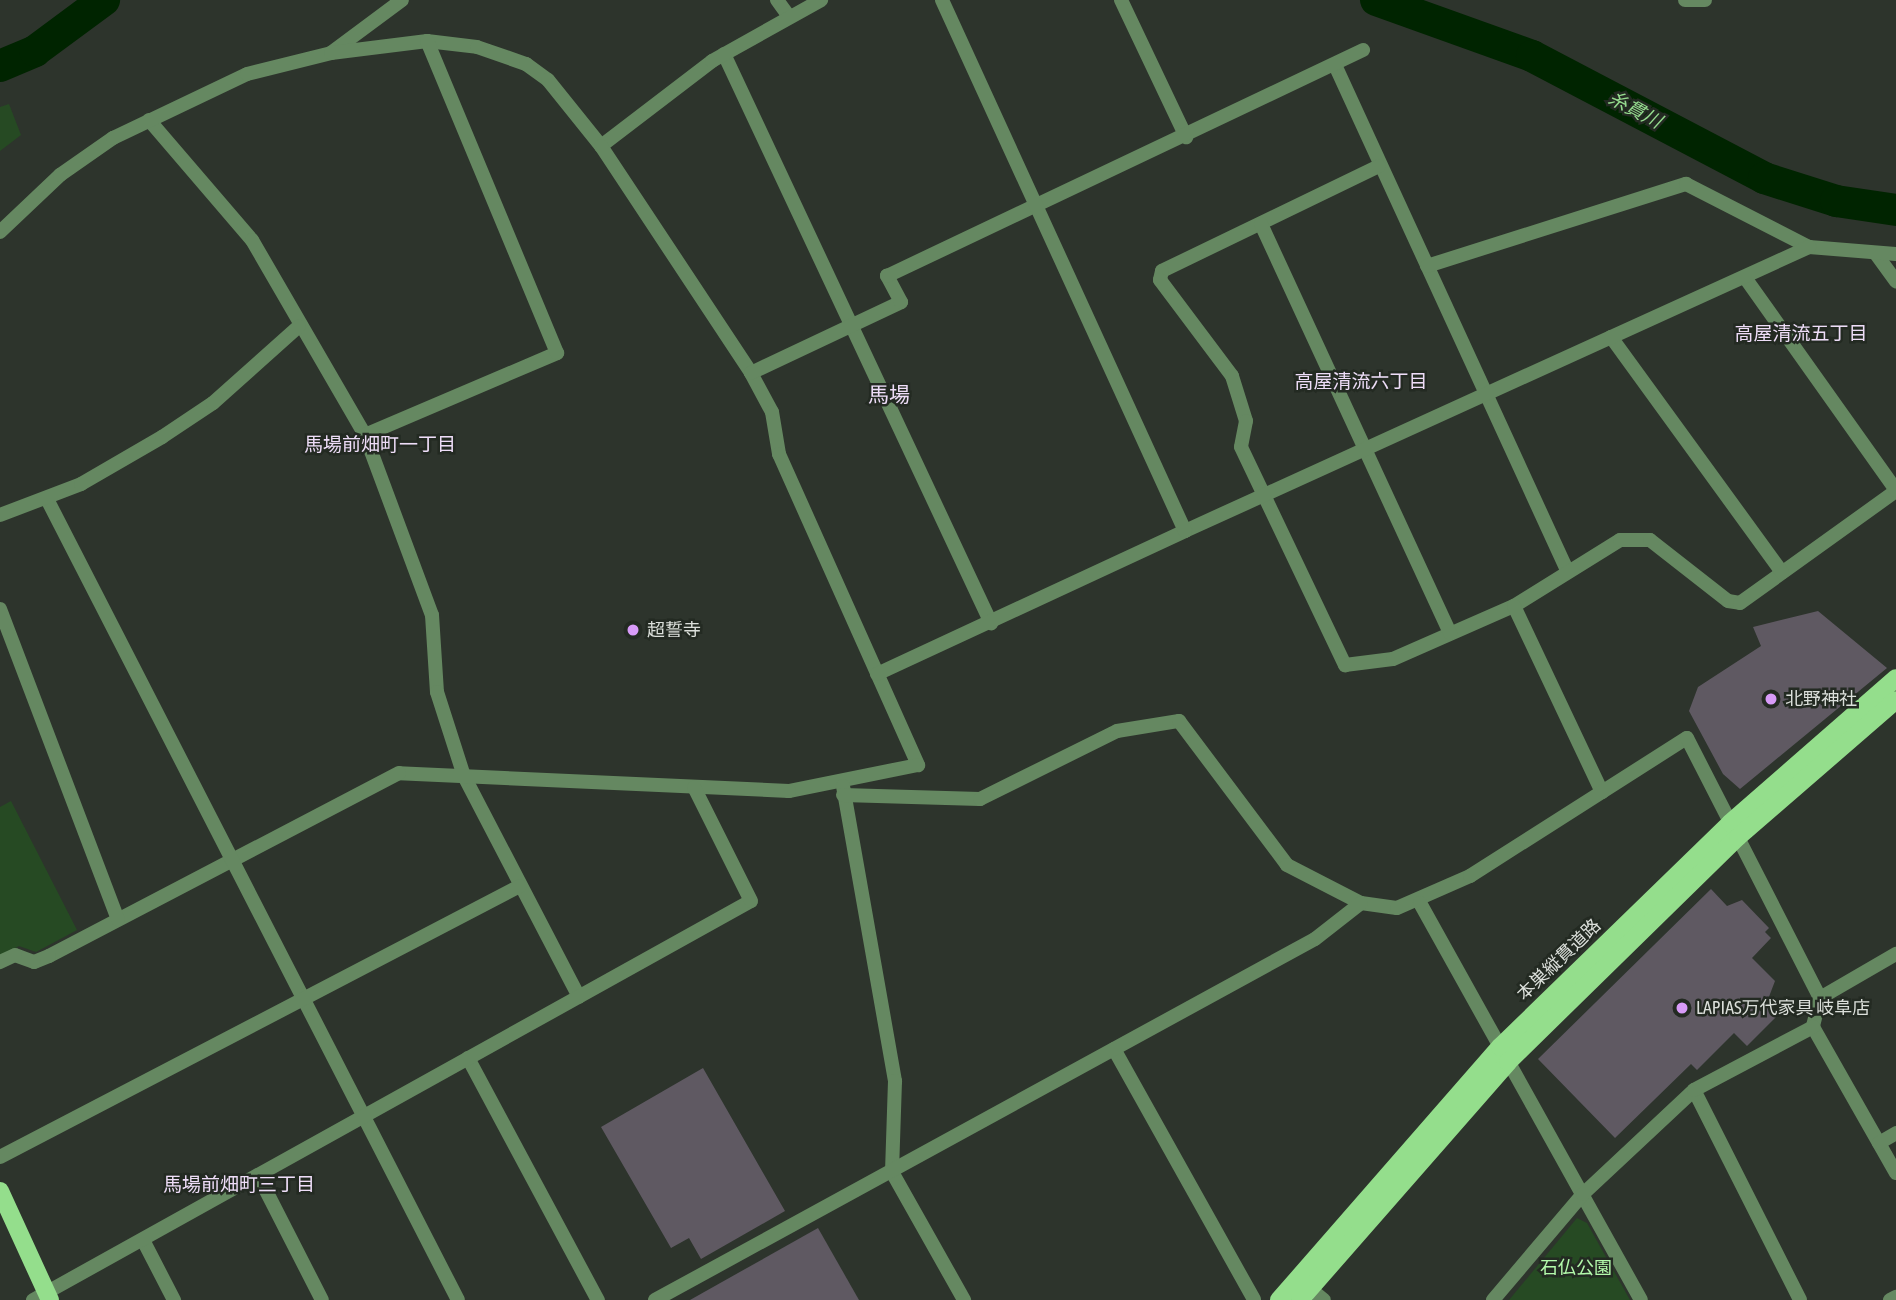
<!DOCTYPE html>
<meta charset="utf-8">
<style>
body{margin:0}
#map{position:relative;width:1896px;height:1300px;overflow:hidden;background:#2d342c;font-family:"Asap Condensed","Noto Sans JP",sans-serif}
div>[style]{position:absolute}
.green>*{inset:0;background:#264a23}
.river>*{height:32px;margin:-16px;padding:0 16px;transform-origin:16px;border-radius:16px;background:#002400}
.building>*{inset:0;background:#5f5962}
.street>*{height:14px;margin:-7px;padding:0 7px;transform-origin:7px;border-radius:7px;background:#658861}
.primary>*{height:18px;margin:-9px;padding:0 9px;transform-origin:9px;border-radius:9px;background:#94de8c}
.dots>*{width:19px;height:19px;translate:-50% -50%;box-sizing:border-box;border:4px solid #232a22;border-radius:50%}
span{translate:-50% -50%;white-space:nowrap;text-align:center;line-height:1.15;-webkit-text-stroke:5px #232a22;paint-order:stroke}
.poi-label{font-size:18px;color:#dbdfda}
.left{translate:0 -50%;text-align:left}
.street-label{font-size:18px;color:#dbdfda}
.park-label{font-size:18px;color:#b3faab}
.water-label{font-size:19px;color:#95db8e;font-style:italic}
.neighbourhood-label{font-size:19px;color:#eeddf8}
.quarter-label{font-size:21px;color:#eeddf8}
</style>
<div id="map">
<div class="green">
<div style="clip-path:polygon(9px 104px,21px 135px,0 151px,0 107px)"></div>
<div style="clip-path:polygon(11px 801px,77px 930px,36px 952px,19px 946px,0 956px,0 807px)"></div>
<div style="clip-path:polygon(1577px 1218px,1587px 1223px,1630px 1300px,1509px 1300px)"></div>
</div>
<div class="river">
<div style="left:1376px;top:0;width:166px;rotate:19.7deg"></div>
<div style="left:1532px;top:56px;width:262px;rotate:27.7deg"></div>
<div style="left:1764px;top:178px;width:76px;rotate:17.7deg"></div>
<div style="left:1836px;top:201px;width:61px;rotate:8.5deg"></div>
<div style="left:0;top:66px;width:38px;rotate:-23deg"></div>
<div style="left:35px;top:51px;width:86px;rotate:-36.5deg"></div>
</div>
<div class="building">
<div style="clip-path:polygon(1818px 611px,1887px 668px,1740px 789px,1723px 774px,1689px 711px,1698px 687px,1761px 646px,1753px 627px)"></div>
<div style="clip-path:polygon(1711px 889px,1727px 906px,1742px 900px,1769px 928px,1765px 932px,1771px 938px,1752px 958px,1775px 981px,1767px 1002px,1779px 1014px,1747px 1046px,1734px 1033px,1697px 1070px,1691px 1064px,1615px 1138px,1538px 1059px)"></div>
<div style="clip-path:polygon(703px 1068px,785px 1211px,701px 1259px,689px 1238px,671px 1248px,601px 1127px)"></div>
<div style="clip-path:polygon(818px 1228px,859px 1300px,690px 1300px)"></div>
</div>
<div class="street">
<div style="left:777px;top:0;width:19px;rotate:54deg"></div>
<div style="left:1121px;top:0;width:152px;rotate:64.6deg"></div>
<div style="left:1685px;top:0;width:20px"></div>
<div style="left:332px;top:52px;width:87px;rotate:-36.6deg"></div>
<div style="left:724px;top:54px;width:629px;rotate:64.86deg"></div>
<div style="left:1335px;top:65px;width:556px;rotate:65.33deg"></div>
<div style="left:149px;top:120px;width:158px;rotate:49.4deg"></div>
<div style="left:252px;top:240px;width:225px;rotate:59.9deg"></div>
<div style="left:365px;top:435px;width:192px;rotate:69.6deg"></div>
<div style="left:432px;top:615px;width:77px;rotate:86.3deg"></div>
<div style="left:437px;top:692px;width:88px;rotate:72.2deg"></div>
<div style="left:464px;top:776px;width:249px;rotate:62.5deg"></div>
<div style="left:601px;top:146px;width:140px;rotate:-37.4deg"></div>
<div style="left:712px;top:61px;width:125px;rotate:-29.2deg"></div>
<div style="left:1379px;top:166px;width:241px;rotate:154.2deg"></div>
<div style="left:1162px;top:271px;width:9px;rotate:103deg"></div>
<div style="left:1160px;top:280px;width:120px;rotate:53.1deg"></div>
<div style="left:1232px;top:376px;width:47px;rotate:72.7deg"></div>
<div style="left:1246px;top:421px;width:26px;rotate:101deg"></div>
<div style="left:1241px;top:447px;width:242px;rotate:64.5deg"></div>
<div style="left:1345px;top:665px;width:48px;rotate:-7.1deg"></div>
<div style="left:1393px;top:659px;width:132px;rotate:-23.7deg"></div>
<div style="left:1514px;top:606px;width:125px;rotate:-31.9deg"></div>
<div style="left:1620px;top:540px;width:30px"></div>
<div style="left:1650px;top:540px;width:99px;rotate:38deg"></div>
<div style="left:1728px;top:601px;width:12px;rotate:9deg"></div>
<div style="left:1740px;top:603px;width:192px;rotate:-35.7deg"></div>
<div style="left:1261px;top:224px;width:451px;rotate:65.2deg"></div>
<div style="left:0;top:232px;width:83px;rotate:-43.5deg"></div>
<div style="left:60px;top:175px;width:65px;rotate:-34.9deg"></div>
<div style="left:113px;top:138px;width:148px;rotate:-25.5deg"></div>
<div style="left:247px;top:74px;width:87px;rotate:-14deg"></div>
<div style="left:331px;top:53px;width:97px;rotate:-7.1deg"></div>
<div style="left:427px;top:41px;width:50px;rotate:6.8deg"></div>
<div style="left:477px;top:47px;width:52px;rotate:19.1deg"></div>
<div style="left:526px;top:64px;width:27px;rotate:36deg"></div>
<div style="left:548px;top:80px;width:85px;rotate:51.2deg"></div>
<div style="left:601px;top:146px;width:272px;rotate:56.5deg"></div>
<div style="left:751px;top:373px;width:44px;rotate:61.7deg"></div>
<div style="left:772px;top:412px;width:43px;rotate:80.5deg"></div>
<div style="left:779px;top:454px;width:341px;rotate:65.9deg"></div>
<div style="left:918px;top:765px;width:132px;rotate:168.6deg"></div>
<div style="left:789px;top:791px;width:390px;rotate:-177.4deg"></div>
<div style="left:399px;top:773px;width:395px;rotate:152.4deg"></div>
<div style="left:49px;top:956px;width:16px;rotate:158deg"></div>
<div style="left:34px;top:962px;width:20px;rotate:-160deg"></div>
<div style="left:15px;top:955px;width:17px;rotate:155deg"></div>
<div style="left:1876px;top:254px;width:34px;rotate:54deg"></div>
<div style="left:1427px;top:266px;width:272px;rotate:-17.6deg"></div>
<div style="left:1686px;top:184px;width:138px;rotate:27.1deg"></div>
<div style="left:1809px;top:247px;width:87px;rotate:4.6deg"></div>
<div style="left:1746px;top:279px;width:259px;rotate:54.6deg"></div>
<div style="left:1611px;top:337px;width:291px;rotate:54deg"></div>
<div style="left:751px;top:373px;width:166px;rotate:-25.3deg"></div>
<div style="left:901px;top:302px;width:30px;rotate:-118deg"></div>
<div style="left:887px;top:276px;width:527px;rotate:-25.4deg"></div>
<div style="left:365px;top:435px;width:209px;rotate:-23.1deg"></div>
<div style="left:557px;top:353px;width:338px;rotate:-112.6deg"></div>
<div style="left:47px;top:499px;width:900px;rotate:62.84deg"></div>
<div style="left:0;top:515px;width:87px;rotate:-20.9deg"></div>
<div style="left:81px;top:484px;width:94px;rotate:-30.1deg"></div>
<div style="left:162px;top:437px;width:61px;rotate:-33.7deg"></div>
<div style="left:213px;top:403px;width:115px;rotate:-41.8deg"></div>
<div style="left:1185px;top:531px;width:686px;rotate:-24.47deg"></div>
<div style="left:1514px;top:606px;width:206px;rotate:64.7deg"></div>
<div style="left:0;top:609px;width:332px;rotate:69.2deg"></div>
<div style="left:877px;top:674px;width:340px;rotate:-24.9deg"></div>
<div style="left:1185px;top:531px;width:584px;rotate:-114.59deg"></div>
<div style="left:843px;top:786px;width:300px;rotate:80deg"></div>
<div style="left:895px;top:1081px;width:91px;rotate:91.9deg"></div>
<div style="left:892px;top:1172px;width:147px;rotate:60.6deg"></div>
<div style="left:843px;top:795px;width:137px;rotate:1.7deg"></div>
<div style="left:980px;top:799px;width:153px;rotate:-26.4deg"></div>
<div style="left:1117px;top:731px;width:63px;rotate:-9.2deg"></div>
<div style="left:1179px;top:721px;width:180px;rotate:53.1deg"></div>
<div style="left:1287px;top:865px;width:83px;rotate:27.2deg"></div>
<div style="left:1361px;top:903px;width:36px;rotate:8deg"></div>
<div style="left:1397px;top:908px;width:80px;rotate:-23.7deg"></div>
<div style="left:1470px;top:876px;width:257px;rotate:-32.5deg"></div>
<div style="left:1687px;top:738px;width:292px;rotate:62.9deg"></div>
<div style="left:1820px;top:998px;width:30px;rotate:104deg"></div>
<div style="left:1813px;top:1027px;width:168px;rotate:60.4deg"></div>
<div style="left:1420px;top:903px;width:454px;rotate:60.9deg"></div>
<div style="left:1820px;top:998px;width:88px;rotate:-30.1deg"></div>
<div style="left:1114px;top:1049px;width:287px;rotate:60.8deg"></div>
<div style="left:468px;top:1058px;width:275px;rotate:61.8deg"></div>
<div style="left:1694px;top:1090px;width:235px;rotate:63.2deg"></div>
<div style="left:1879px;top:1143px;width:20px;rotate:-30deg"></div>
<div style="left:0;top:1157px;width:586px;rotate:-27.53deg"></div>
<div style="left:258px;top:1175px;width:140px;rotate:62.9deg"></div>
<div style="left:143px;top:1240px;width:68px;rotate:62.7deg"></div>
<div style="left:1309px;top:1288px;width:19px;rotate:39deg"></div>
<div style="left:33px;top:1300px;width:821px;rotate:-29.06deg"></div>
<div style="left:751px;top:901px;width:127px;rotate:-116.6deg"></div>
<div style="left:655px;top:1300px;width:752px;rotate:-28.68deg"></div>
<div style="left:1315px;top:939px;width:58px;rotate:-38deg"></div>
<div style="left:1493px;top:1300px;width:139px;rotate:-49.7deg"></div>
<div style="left:1583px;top:1194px;width:152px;rotate:-43.1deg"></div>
<div style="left:1694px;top:1090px;width:135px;rotate:-27.9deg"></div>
<div style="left:1890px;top:1300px;width:7px;rotate:-27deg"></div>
</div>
<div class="primary">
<div style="left:0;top:1191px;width:120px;rotate:65.4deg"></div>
<div style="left:1279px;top:1300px;width:336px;rotate:-48.9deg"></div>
<div style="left:1500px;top:1047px;width:321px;rotate:-44.2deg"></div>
<div style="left:1730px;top:823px;width:220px;rotate:-41.1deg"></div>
<div style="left:1300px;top:1300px;width:316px;rotate:-48.8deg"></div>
<div style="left:1508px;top:1062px;width:322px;rotate:-44.4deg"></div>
<div style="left:1738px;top:837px;width:209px;rotate:-40.9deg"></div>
</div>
<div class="dots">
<div style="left:633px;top:630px;background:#d89bf8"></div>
<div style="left:1771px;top:699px;background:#d89bf8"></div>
<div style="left:1682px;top:1008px;background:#d89bf8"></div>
</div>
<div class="poi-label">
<span class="left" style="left:647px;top:630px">超誓寺</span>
<span class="left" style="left:1785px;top:699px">北野神社</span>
<span class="left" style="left:1696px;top:1008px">LAPIAS万代家具 岐阜店</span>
</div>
<div class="street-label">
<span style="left:1559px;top:960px;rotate:-44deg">本巣縦貫道路</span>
</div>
<div class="park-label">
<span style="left:1576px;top:1268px">石仏公園</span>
</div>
<div class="water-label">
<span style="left:1635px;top:110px;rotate:28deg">糸貫川</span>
</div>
<div class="neighbourhood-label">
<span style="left:1801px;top:334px">高屋清流五丁目</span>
<span style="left:1361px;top:382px">高屋清流六丁目</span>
<span style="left:380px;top:445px">馬場前畑町一丁目</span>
<span style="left:239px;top:1185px">馬場前畑町三丁目</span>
</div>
<div class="quarter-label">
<span style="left:889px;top:394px">馬場</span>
</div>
</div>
